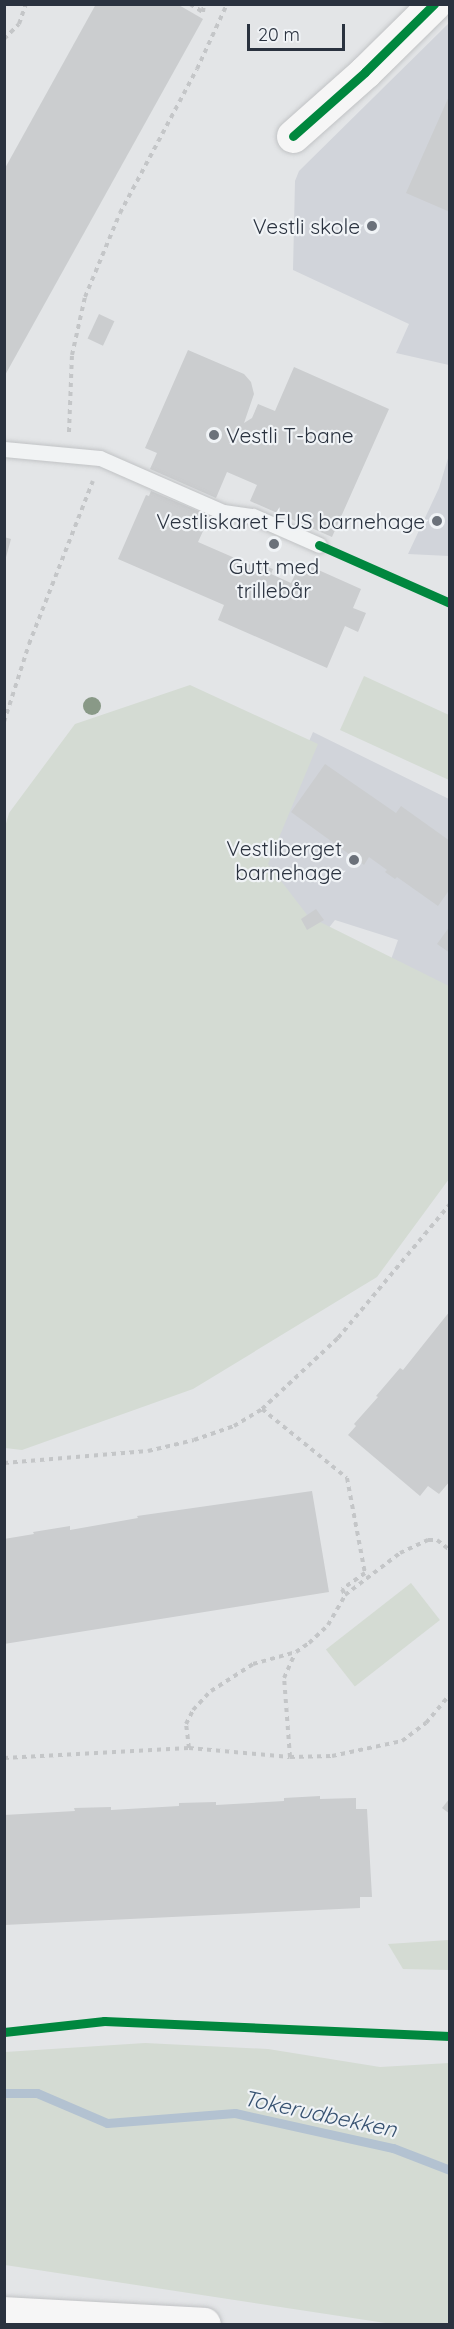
<!DOCTYPE html>
<meta charset="utf-8">
<style>
body{margin:0}
#map{position:relative;width:454px;height:2329px;overflow:hidden;background:#e3e5e7;font-family:Quicksand,sans-serif}
div>[style]{position:absolute}
.built>*{inset:0;background:#d1d4da}
.green>*{inset:0;background:#d4dbd3;transform-origin:0 0}
.stream>*{height:9px;margin:-4.5px;padding:0 4.5px;transform-origin:4.5px;border-radius:4.5px;background:#b3c2d1}
.building>*{inset:0;background:#cbcdcf;transform-origin:0 0}
.path>*{height:4px;margin-top:-2px;transform-origin:0;background:repeating-linear-gradient(90deg,#c4c6c8 0 4.5px,transparent 0 9px)}
.roads{filter:drop-shadow(0 0 2px #c1c3c5) drop-shadow(0 0 2px #c1c3c5)}
.lane>*{height:15px;margin:-7.5px;padding:0 7.5px;transform-origin:7.5px;border-radius:7.5px;background:#f1f3f4}
.secondary>*{height:33px;margin:-16.5px;padding:0 16.5px;transform-origin:16.5px;border-radius:16.5px;background:#f6f6f6}
.highway>*{height:33px;margin:-16.5px;padding:0 16.5px;transform-origin:16.5px;border-radius:16.5px;background:#f6f6f6}
.cycleway>*{height:9px;margin:-4.5px;padding:0 4.5px;transform-origin:4.5px;border-radius:4.5px;background:#00873e}
.trees>*{width:18px;height:18px;margin:-9px;border-radius:50%;background:#899987}
.dots>*{width:16px;height:16px;translate:-50% -50%;box-sizing:border-box;border:3px solid #f0f3f6;border-radius:50%}
span{translate:-50% -50%;white-space:nowrap;text-align:center;line-height:1.15;-webkit-text-stroke:4.5px #f0f3f6;paint-order:stroke}
.poi-label{font-size:21px;color:#2a323f}
.right{translate:-100% -50%;text-align:right}
.left{translate:0 -50%;text-align:left}
.water-label{font-size:22px;color:#375271;font-style:italic}
.frame{position:absolute;inset:0;border:6px solid #2a323f;pointer-events:none}
.scale{position:absolute;left:247px;top:24px;width:98px;height:27px;box-sizing:border-box;border:3px solid #2a323f;border-top:0;padding-left:8px;font-size:18px;line-height:21px;white-space:nowrap;color:#2a323f;-webkit-text-stroke:4px #f0f3f6;paint-order:stroke}
</style>
<div id="map">
<div class="built">
<div style="clip-path:polygon(449px 23px,449px 365px,396px 353px,409px 324px,293px 270px,295px 181px,299px 171px)"></div>
<div style="clip-path:polygon(449px 455px,449px 556px,408px 554px,439px 488px)"></div>
<div style="clip-path:polygon(313px 732px,449px 799px,449px 1025px,377px 999px,398px 940px,335px 920px,293px 973px,220px 949px)"></div>
</div>
<div class="green">
<div style="clip-path:polygon(364px 676px,449px 715px,449px 780px,340px 730px)"></div>
<div style="clip-path:polygon(190px 685px,318px 744px,268px 864px,308px 916px,449px 986px,449px 1179px,377px 1277px,193px 1389px,22px 1450px,5px 1448px,5px 827px,9px 813px,75px 724px)"></div>
<div style="left:411px;top:1583px;width:47px;height:108px;rotate:52deg"></div>
<div style="clip-path:polygon(449px 1940px,449px 1970px,403px 1969px,388px 1944px)"></div>
<div style="clip-path:polygon(145px 2043px,268px 2049px,380px 2067px,449px 2063px,449px 2324px,392px 2324px,5px 2265px,5px 2052px)"></div>
</div>
<div class="stream">
<div style="left:4px;top:2093px;width:33px"></div>
<div style="left:37px;top:2093px;width:76px;rotate:23.2deg"></div>
<div style="left:107px;top:2123px;width:128px;rotate:-4.5deg"></div>
<div style="left:235px;top:2113px;width:162px;rotate:12.5deg"></div>
<div style="left:393px;top:2148px;width:61px;rotate:21.1deg"></div>
</div>
<div class="building">
<div style="clip-path:polygon(96px 4px,177px 4px,203px 19px,4px 377px,4px 170px)"></div>
<div style="clip-path:polygon(450px 94px,450px 212px,406px 193px)"></div>
<div style="left:99px;top:314px;width:17px;height:27px;rotate:25deg"></div>
<div style="clip-path:polygon(188px 350px,244px 374px,251px 382px,254px 394px,244px 423px,252px 418px,258px 404px,275px 411px,294px 367px,389px 409px,332px 537px,250px 501px,257px 485px,227px 472px,216px 498px,150px 469px,157px 453px,145px 448px)"></div>
<div style="clip-path:polygon(151px 491px,210px 516px,198px 542px,258px 568px,260px 564px,273px 569px,271px 574px,291px 583px,299px 566px,304px 568px,305px 564px,361px 589px,353px 608px,366px 613px,358px 632px,345px 626px,327px 668px,218px 620px,224px 605px,118px 559px,146px 495px,149px 496px)"></div>
<div style="clip-path:polygon(4px 537px,11px 539px,5px 561px,4px 561px)"></div>
<div style="clip-path:polygon(325px 764px,396px 813px,401px 806px,450px 841px,450px 889px,438px 906px,397px 877px,395px 879px,385px 872px,387px 870px,369px 857px,364px 865px,291px 812px)"></div>
<div style="clip-path:polygon(316px 909px,324px 920px,307px 930px,301px 919px)"></div>
<div style="clip-path:polygon(450px 926px,450px 953px,437px 944px)"></div>
<div style="clip-path:polygon(450px 1311px,450px 1481px,439px 1494px,428px 1486px,420px 1496px,348px 1435px,356px 1426px,354px 1424px,378px 1397px,376px 1396px,400px 1368px,403px 1370px)"></div>
<div style="clip-path:polygon(312px 1491px,329px 1592px,4px 1644px,4px 1539px,34px 1534px,33px 1532px,70px 1526px,70px 1530px,138px 1518px,137px 1516px)"></div>
<div style="clip-path:polygon(320px 1796px,320px 1799px,356px 1798px,356px 1809px,367px 1809px,372px 1897px,360px 1897px,360px 1908px,4px 1925px,4px 1815px,75px 1811px,74px 1808px,111px 1807px,111px 1810px,179px 1806px,179px 1803px,216px 1802px,216px 1805px,284px 1801px,284px 1798px)"></div>
<div style="clip-path:polygon(450px 1798px,450px 1814px,442px 1808px)"></div>
</div>
<div class="path">
<div style="left:190px;top:4px;width:15px;rotate:32deg"></div>
<div style="left:203px;top:12px;width:8px;rotate:-83deg"></div>
<div style="left:4px;top:39px;width:21px;rotate:-45deg"></div>
<div style="left:19px;top:24px;width:21px;rotate:-71deg"></div>
<div style="left:69px;top:432px;width:77px;rotate:-87.8deg"></div>
<div style="left:72px;top:355px;width:59px;rotate:-77.4deg"></div>
<div style="left:85px;top:297px;width:91px;rotate:-67.4deg"></div>
<div style="left:120px;top:213px;width:163px;rotate:-61.9deg"></div>
<div style="left:197px;top:69px;width:72px;rotate:-65.2deg"></div>
<div style="left:4px;top:722px;width:82px;rotate:-72.2deg"></div>
<div style="left:29px;top:644px;width:175px;rotate:-68.6deg"></div>
<div style="left:262px;top:1409px;width:109px;rotate:39.1deg"></div>
<div style="left:347px;top:1478px;width:97px;rotate:79.3deg"></div>
<div style="left:365px;top:1573px;width:28px;rotate:145deg"></div>
<div style="left:342px;top:1589px;width:7px;rotate:63deg"></div>
<div style="left:4px;top:1463px;width:144px;rotate:-4.8deg"></div>
<div style="left:148px;top:1451px;width:47px;rotate:-13.4deg"></div>
<div style="left:194px;top:1440px;width:42px;rotate:-19.3deg"></div>
<div style="left:234px;top:1426px;width:33px;rotate:-31deg"></div>
<div style="left:262px;top:1409px;width:104px;rotate:-43.1deg"></div>
<div style="left:338px;top:1338px;width:175px;rotate:-50.1deg"></div>
<div style="left:189px;top:1748px;width:24px;rotate:-97deg"></div>
<div style="left:186px;top:1724px;width:16px;rotate:-63deg"></div>
<div style="left:193px;top:1710px;width:26px;rotate:-47deg"></div>
<div style="left:211px;top:1691px;width:50px;rotate:-32.7deg"></div>
<div style="left:253px;top:1664px;width:45px;rotate:-15.6deg"></div>
<div style="left:296px;top:1652px;width:16px;rotate:-35deg"></div>
<div style="left:309px;top:1643px;width:26px;rotate:-43deg"></div>
<div style="left:328px;top:1625px;width:34px;rotate:-60deg"></div>
<div style="left:345px;top:1595px;width:69px;rotate:-37.4deg"></div>
<div style="left:400px;top:1553px;width:31px;rotate:-25deg"></div>
<div style="left:428px;top:1540px;width:9px"></div>
<div style="left:437px;top:1540px;width:16px;rotate:38deg"></div>
<div style="left:290px;top:1757px;width:79px;rotate:-94.3deg"></div>
<div style="left:284px;top:1678px;width:27px;rotate:-66deg"></div>
<div style="left:4px;top:1758px;width:185px;rotate:-3.1deg"></div>
<div style="left:189px;top:1748px;width:101px;rotate:5.1deg"></div>
<div style="left:290px;top:1757px;width:42px;rotate:-1.4deg"></div>
<div style="left:332px;top:1756px;width:72px;rotate:-12.1deg"></div>
<div style="left:402px;top:1741px;width:30px;rotate:-37deg"></div>
<div style="left:426px;top:1723px;width:38px;rotate:-50deg"></div>
</div>
<div class="roads">
<div class="lane">
<div style="left:4px;top:449px;width:96px;rotate:5.4deg"></div>
<div style="left:100px;top:458px;width:134px;rotate:23.7deg"></div>
<div style="left:223px;top:512px;width:30px;rotate:8deg"></div>
<div style="left:253px;top:516px;width:72px;rotate:23.7deg"></div>
</div>
<div class="secondary">
<div style="left:293px;top:136px;width:96px;rotate:-41.6deg"></div>
<div style="left:365px;top:72px;width:97px;rotate:-44.6deg"></div>
</div>
<div class="highway">
<div style="left:4px;top:2313px;width:200px;rotate:3.1deg"></div>
</div>
</div>
<div class="cycleway">
<div style="left:293px;top:136px;width:96px;rotate:-41.6deg"></div>
<div style="left:365px;top:72px;width:97px;rotate:-44.6deg"></div>
<div style="left:319px;top:545px;width:143px;rotate:23.9deg"></div>
<div style="left:4px;top:2032px;width:101px;rotate:-6.3deg"></div>
<div style="left:104px;top:2021px;width:346px;rotate:2.5deg"></div>
</div>
<div class="trees">
<div style="left:92px;top:706px"></div>
</div>
<div class="dots">
<div style="left:372px;top:226px;background:#6b717a"></div>
<div style="left:214px;top:435px;background:#6b717a"></div>
<div style="left:437px;top:521px;background:#6b717a"></div>
<div style="left:274px;top:544px;background:#6b717a"></div>
<div style="left:354px;top:860px;background:#6b717a"></div>
</div>
<div class="poi-label">
<span class="right" style="left:360px;top:226px">Vestli skole</span>
<span class="left" style="left:226px;top:435px">Vestli T-bane</span>
<span class="right" style="left:425px;top:521px">Vestliskaret FUS barnehage</span>
<span style="left:274px;top:578px">Gutt med<br>trillebår</span>
<span class="right" style="left:342px;top:860px">Vestliberget<br>barnehage</span>
</div>
<div class="water-label">
<span style="left:320px;top:2114px;rotate:12deg">Tokerudbekken</span>
</div>
<div class="frame"></div>
<div class="scale">20 m</div>
</div>
